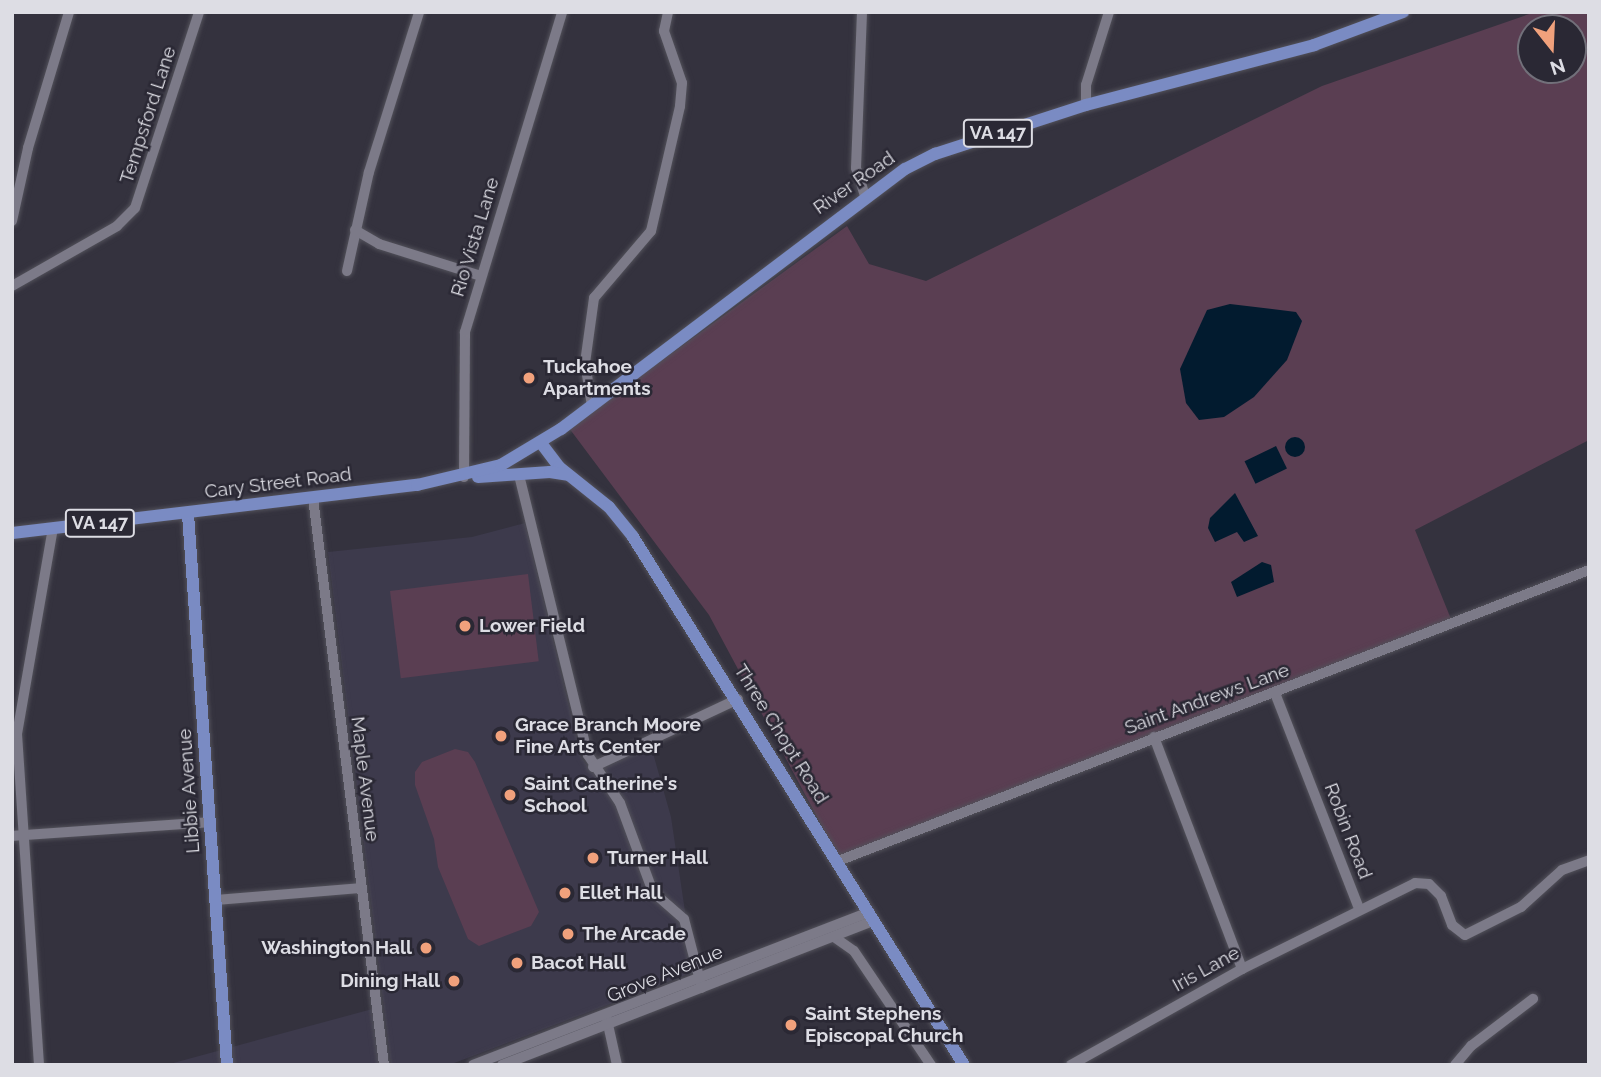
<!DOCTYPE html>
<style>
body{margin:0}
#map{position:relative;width:1601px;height:1077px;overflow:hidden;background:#34323e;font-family:Raleway,sans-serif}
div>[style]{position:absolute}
.built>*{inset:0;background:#3d3a4c}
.green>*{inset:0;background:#5a3e52;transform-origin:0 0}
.water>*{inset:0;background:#021b2f;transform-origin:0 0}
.round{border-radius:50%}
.roads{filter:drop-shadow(0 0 2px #52515a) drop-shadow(0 0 2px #52515a)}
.minor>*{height:10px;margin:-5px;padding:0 5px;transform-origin:5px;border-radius:5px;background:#7c7a88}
.major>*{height:12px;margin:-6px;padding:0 6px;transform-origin:6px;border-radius:6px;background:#7a8bc3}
.dots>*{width:19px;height:19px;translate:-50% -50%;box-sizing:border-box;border:4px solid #2a2834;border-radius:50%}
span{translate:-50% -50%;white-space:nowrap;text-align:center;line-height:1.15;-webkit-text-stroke:5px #2a2834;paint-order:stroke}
.shield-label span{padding:2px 5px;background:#2a2834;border:2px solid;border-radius:5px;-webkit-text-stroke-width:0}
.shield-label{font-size:18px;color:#dddde4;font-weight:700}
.street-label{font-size:19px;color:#dddde4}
.poi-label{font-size:19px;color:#dddde4;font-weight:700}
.left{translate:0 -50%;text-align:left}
.right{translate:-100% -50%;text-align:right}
.frame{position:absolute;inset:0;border:14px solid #dddde4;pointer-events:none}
.north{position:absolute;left:1517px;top:14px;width:70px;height:70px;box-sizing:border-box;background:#2a2834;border:2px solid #72707a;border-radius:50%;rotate:162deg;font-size:19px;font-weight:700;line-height:28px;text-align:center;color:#dddde4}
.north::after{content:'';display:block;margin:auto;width:24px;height:32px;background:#f1a17c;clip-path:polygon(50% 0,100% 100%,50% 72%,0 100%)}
</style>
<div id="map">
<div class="built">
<div style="clip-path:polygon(525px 523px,581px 757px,592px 773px,651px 746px,671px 817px,694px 972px,449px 1065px,391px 1065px,328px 552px,472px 537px)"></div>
<div style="clip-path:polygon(376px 1008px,386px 1065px,166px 1065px)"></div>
</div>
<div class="green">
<div style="clip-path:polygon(evenodd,1535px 12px,1589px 12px,1589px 440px,1415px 530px,1451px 619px,838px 856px,709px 615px,569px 428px,847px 226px,869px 264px,926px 281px,1322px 86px,1535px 12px,1531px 28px,1573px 28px,1573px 70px,1531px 70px,1531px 28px)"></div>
<div style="left:528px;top:574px;width:88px;height:139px;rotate:83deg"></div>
<div style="clip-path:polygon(455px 749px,468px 752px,475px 762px,539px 912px,531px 926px,479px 946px,468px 939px,438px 867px,434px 839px,415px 785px,415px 772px,422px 762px)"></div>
</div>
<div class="water">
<div style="clip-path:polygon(1230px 304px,1296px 312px,1302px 321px,1287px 360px,1254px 397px,1224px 417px,1199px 420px,1186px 403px,1180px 369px,1207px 310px)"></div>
<div class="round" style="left:1285px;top:437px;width:20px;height:20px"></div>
<div style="left:1276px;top:446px;width:25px;height:35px;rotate:64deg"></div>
<div style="clip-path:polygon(1235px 493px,1258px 536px,1244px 542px,1237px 532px,1215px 542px,1208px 528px,1210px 518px)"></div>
<div style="clip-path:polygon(1262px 562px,1271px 565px,1274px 582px,1237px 597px,1231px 582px)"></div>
</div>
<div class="roads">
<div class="minor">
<div style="left:862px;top:12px;width:156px;rotate:92.2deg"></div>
<div style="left:856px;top:168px;width:29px;rotate:72deg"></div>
<div style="left:1086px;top:105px;width:20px;rotate:-90deg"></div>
<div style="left:1086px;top:85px;width:77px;rotate:-72.5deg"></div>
<div style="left:12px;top:221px;width:75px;rotate:-77.6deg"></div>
<div style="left:28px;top:148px;width:142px;rotate:-73.2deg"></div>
<div style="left:355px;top:230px;width:28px;rotate:30deg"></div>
<div style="left:379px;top:244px;width:107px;rotate:17.4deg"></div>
<div style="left:347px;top:271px;width:101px;rotate:-77.5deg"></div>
<div style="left:369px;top:172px;width:168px;rotate:-72.6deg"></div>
<div style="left:12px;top:286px;width:121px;rotate:-29.7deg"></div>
<div style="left:117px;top:226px;width:25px;rotate:-45deg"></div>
<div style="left:135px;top:208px;width:206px;rotate:-71.9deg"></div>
<div style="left:592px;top:406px;width:44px;rotate:-99.2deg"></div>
<div style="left:585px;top:363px;width:66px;rotate:-82.1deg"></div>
<div style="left:594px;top:298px;width:88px;rotate:-49.6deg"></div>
<div style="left:651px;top:231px;width:128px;rotate:-76.9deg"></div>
<div style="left:680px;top:106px;width:23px;rotate:-85deg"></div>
<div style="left:682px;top:83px;width:55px;rotate:-109.1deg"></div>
<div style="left:664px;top:31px;width:19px;rotate:-78deg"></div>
<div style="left:519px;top:475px;width:288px;rotate:76.2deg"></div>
<div style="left:588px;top:755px;width:58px;rotate:56.3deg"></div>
<div style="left:620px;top:803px;width:95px;rotate:69.7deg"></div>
<div style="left:653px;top:892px;width:41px;rotate:41.1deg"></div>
<div style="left:684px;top:919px;width:71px;rotate:75.4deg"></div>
<div style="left:464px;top:477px;width:145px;rotate:-89.6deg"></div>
<div style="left:465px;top:332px;width:334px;rotate:-73.1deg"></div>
<div style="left:313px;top:498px;width:571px;rotate:82.86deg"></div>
<div style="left:1275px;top:693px;width:231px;rotate:68.7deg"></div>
<div style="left:1154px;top:737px;width:248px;rotate:69.2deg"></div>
<div style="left:593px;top:767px;width:160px;rotate:-25.1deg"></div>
<div style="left:12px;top:836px;width:199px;rotate:-4deg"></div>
<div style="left:838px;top:861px;width:805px;rotate:-21.18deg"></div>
<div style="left:215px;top:900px;width:146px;rotate:-4.7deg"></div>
<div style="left:834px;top:937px;width:24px;rotate:35deg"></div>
<div style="left:854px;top:951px;width:138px;rotate:56deg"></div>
<div style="left:607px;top:1020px;width:46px;rotate:77.5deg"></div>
<div style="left:39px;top:1065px;width:332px;rotate:-93.8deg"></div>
<div style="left:17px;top:734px;width:209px;rotate:-80.1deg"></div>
<div style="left:473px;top:1065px;width:425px;rotate:-21.1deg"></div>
<div style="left:502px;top:1065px;width:399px;rotate:-21.2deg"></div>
<div style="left:1071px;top:1065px;width:196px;rotate:-29.3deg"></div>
<div style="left:1242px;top:969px;width:193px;rotate:-26.4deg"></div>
<div style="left:1415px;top:883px;width:14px;rotate:4deg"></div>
<div style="left:1429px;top:884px;width:17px;rotate:45deg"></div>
<div style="left:1441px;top:896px;width:31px;rotate:69deg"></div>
<div style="left:1452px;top:925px;width:16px;rotate:38deg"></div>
<div style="left:1465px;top:935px;width:63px;rotate:-26.6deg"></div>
<div style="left:1521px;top:907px;width:55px;rotate:-42.1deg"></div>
<div style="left:1562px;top:870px;width:29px;rotate:-20deg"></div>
<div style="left:1455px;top:1065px;width:25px;rotate:-50deg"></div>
<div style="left:1471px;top:1046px;width:78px;rotate:-37.2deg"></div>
</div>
<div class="major">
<div style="left:541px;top:443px;width:30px;rotate:53deg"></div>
<div style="left:559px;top:467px;width:64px;rotate:38.7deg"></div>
<div style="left:609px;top:507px;width:38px;rotate:51deg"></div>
<div style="left:633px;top:537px;width:623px;rotate:57.92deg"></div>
<div style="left:478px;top:477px;width:72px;rotate:-4deg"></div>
<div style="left:550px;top:472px;width:18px;rotate:9deg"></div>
<div style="left:188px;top:514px;width:552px;rotate:85.95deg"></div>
<div style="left:12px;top:533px;width:408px;rotate:-6.8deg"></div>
<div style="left:417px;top:485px;width:86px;rotate:-13.4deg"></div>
<div style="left:501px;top:465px;width:70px;rotate:-31deg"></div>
<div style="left:561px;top:429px;width:431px;rotate:-37.1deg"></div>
<div style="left:905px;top:169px;width:34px;rotate:-27deg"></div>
<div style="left:935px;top:154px;width:159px;rotate:-18deg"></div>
<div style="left:1086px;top:105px;width:236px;rotate:-14.7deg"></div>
<div style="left:1314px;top:45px;width:95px;rotate:-20.3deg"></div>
</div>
</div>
<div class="dots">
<div style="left:529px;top:378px;background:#f1a17c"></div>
<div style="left:465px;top:626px;background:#f1a17c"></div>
<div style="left:501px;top:736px;background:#f1a17c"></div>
<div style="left:510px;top:795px;background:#f1a17c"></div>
<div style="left:593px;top:858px;background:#f1a17c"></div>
<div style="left:565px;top:893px;background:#f1a17c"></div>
<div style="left:568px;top:934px;background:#f1a17c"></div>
<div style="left:426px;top:948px;background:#f1a17c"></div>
<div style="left:517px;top:963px;background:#f1a17c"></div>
<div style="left:454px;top:981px;background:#f1a17c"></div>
<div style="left:791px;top:1025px;background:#f1a17c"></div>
</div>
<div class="shield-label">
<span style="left:998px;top:133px">VA 147</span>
<span style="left:100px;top:523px">VA 147</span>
</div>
<div class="street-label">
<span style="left:148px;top:115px;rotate:-72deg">Tempsford Lane</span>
<span style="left:854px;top:183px;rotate:-35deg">River Road</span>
<span style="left:475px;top:237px;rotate:-73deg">Rio Vista Lane</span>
<span style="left:278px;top:483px;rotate:-7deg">Cary Street Road</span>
<span style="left:1207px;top:699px;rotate:-20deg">Saint Andrews Lane</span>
<span style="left:781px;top:734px;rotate:58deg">Three Chopt Road</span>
<span style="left:365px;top:779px;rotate:83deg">Maple Avenue</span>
<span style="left:189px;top:791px;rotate:-94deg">Libbie Avenue</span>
<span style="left:1348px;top:831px;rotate:69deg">Robin Road</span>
<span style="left:1206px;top:969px;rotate:-29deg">Iris Lane</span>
<span style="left:665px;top:974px;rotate:-22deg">Grove Avenue</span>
</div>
<div class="poi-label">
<span class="left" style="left:543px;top:378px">Tuckahoe<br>Apartments</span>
<span class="left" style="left:479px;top:626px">Lower Field</span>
<span class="left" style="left:515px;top:736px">Grace Branch Moore<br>Fine Arts Center</span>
<span class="left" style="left:524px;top:795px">Saint Catherine's<br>School</span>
<span class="left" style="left:607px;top:858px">Turner Hall</span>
<span class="left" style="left:579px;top:893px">Ellet Hall</span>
<span class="left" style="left:582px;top:934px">The Arcade</span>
<span class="right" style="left:412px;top:948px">Washington Hall</span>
<span class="left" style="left:531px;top:963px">Bacot Hall</span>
<span class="right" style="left:440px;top:981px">Dining Hall</span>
<span class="left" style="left:805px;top:1025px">Saint Stephens<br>Episcopal Church</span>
</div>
<div class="frame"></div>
<div class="north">N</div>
</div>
